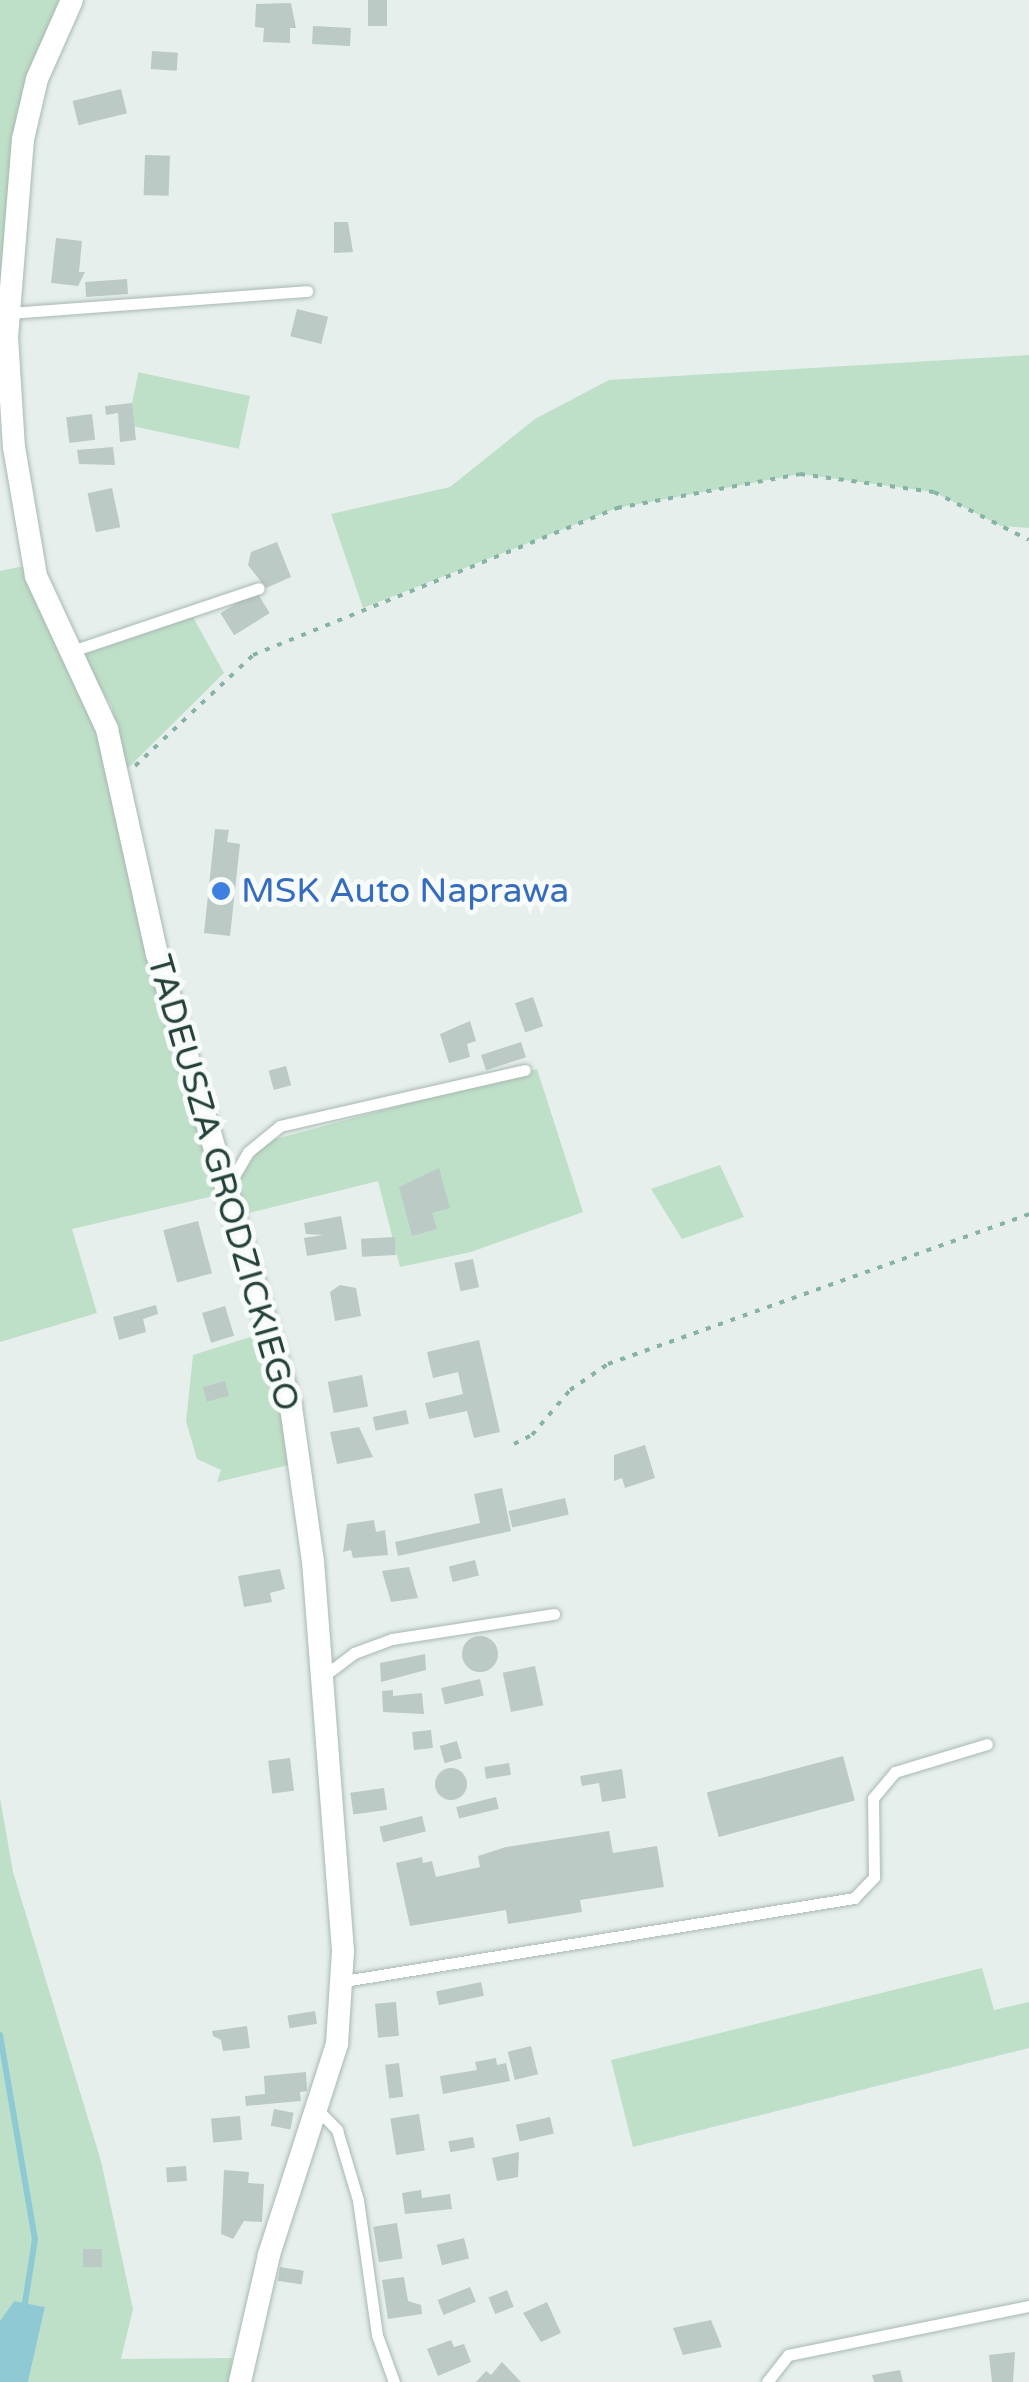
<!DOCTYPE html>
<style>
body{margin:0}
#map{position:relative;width:1029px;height:2382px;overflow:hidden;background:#e6efeb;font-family:"Varela Round",sans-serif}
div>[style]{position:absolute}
.green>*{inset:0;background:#bfe0c8;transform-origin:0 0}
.water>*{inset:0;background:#8ec9d4}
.stream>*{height:6px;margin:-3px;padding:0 3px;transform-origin:3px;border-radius:3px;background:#8ec9d4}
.building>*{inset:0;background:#bbcac4;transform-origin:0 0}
.round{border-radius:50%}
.path>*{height:4px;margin-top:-2px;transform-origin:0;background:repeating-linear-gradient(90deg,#86b3a5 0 5px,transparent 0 13px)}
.roads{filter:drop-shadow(0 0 2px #a8b8b2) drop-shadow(0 0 2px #a8b8b2)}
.lane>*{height:11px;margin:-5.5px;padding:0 5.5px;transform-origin:5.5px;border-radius:5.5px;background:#fff}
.street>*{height:22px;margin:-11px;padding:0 11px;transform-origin:11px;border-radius:11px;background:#fff}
.dots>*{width:28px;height:28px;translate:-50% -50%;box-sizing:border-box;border:5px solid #f7fbf9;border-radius:50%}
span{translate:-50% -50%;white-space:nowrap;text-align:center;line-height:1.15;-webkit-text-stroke:10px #f7fbf9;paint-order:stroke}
.shop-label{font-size:35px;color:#366cbe}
.left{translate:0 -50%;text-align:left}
.street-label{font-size:35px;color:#24423a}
</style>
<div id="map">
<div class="green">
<div style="clip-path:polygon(0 0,78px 0,38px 99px,0 363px)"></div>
<div style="clip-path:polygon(1029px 355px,1029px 528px,1001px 526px,934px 492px,800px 474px,617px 508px,363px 608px,331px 514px,450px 487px,535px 419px,609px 380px)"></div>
<div style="left:250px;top:396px;width:54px;height:114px;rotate:102deg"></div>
<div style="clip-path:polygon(33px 564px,85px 678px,116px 821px,218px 1195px,72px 1229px,97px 1313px,0 1342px,0 571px)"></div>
<div style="clip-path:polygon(193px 617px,224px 673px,126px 770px,111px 705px,80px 656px)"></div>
<div style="clip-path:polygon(537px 1069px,583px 1212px,471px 1252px,400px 1267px,378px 1181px,241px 1215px,233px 1189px,264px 1142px)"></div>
<div style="clip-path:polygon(720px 1165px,744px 1217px,682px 1239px,651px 1189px)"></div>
<div style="clip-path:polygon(260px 1334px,293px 1464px,217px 1482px,221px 1470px,197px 1459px,186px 1421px,193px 1355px)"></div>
<div style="clip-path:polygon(0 1798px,13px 1872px,101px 2161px,133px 2309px,121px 2359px,232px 2358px,230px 2382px,28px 2382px,45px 2307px,14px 2301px,0 2321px)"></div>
<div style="clip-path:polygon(982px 1968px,994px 2010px,1029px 2002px,1029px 2048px,633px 2147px,611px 2060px)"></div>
</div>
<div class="water">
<div style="clip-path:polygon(14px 2301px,45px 2307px,28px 2382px,0 2382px,0 2321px)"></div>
</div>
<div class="stream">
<div style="left:0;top:2035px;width:207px;rotate:80.3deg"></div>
<div style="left:35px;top:2239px;width:71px;rotate:98.9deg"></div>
</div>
<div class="building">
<div style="left:368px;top:0;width:19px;height:26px"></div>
<div style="clip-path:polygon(291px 3px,296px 28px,290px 28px,290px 43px,263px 42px,264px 28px,255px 27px,256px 4px)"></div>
<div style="left:313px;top:26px;width:38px;height:18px;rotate:3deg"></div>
<div style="left:152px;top:51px;width:26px;height:18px;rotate:4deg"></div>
<div style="left:121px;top:89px;width:25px;height:50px;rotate:76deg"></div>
<div style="left:145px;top:155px;width:25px;height:40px;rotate:2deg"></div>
<div style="clip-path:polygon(334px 222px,348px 222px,353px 252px,334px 253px)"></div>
<div style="clip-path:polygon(56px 238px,82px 241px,79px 272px,85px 272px,78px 286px,51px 283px)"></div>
<div style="left:127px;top:279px;width:15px;height:42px;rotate:86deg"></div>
<div style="left:297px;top:309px;width:32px;height:28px;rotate:14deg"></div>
<div style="clip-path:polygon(132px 403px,136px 440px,120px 442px,118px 413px,106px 415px,105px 406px)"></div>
<div style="left:92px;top:414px;width:26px;height:26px;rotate:83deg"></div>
<div style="clip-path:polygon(113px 447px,115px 465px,79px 464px,77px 450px)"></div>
<div style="left:112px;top:488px;width:40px;height:25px;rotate:78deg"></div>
<div style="clip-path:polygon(277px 542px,291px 577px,266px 588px,248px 565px,251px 552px)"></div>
<div style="left:256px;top:591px;width:26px;height:42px;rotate:58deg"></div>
<div style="clip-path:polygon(215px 829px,229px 830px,227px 842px,240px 844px,230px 936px,204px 933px)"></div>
<div style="left:533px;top:997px;width:31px;height:19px;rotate:71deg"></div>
<div style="clip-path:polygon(470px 1021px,476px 1041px,467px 1044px,470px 1057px,449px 1063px,440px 1034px)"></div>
<div style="left:521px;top:1042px;width:16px;height:42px;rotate:72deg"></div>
<div style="left:286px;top:1066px;width:20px;height:18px;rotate:75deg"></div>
<div style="clip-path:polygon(439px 1168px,450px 1208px,432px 1213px,437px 1229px,412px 1236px,399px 1187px)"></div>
<div style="clip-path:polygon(341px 1216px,347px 1249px,307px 1256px,304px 1238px,323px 1235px,306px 1234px,304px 1223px)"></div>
<div style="left:198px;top:1221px;width:54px;height:36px;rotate:75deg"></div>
<div style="left:395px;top:1237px;width:18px;height:34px;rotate:87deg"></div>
<div style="left:473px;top:1259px;width:29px;height:19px;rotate:78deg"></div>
<div style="clip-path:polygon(340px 1285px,356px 1288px,361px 1316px,335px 1321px,330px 1292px)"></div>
<div style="clip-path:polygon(156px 1305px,158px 1314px,143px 1319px,146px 1332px,119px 1340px,113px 1317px)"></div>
<div style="left:225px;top:1306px;width:31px;height:24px;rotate:73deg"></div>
<div style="clip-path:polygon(479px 1340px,500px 1432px,474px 1438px,467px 1411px,429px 1419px,425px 1403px,463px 1394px,458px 1372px,433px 1378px,427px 1352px)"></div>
<div style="left:362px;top:1375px;width:32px;height:35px;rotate:79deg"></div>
<div style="left:225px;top:1381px;width:15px;height:23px;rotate:74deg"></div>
<div style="left:406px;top:1410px;width:14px;height:34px;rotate:78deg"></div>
<div style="clip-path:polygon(359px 1427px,373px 1457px,337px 1464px,330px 1432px)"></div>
<div style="clip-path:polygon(645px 1445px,655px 1478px,625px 1488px,622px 1478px,614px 1481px,614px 1455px)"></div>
<div style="clip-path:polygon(502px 1488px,511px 1531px,398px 1556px,395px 1542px,480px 1523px,474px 1494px)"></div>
<div style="left:565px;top:1498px;width:17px;height:58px;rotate:77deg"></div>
<div style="clip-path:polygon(374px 1520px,376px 1532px,385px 1530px,388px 1555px,353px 1558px,351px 1550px,343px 1552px,347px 1524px)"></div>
<div style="left:475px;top:1560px;width:16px;height:27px;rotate:76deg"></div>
<div style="clip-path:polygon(409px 1567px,418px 1598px,391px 1602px,382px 1571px)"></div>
<div style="clip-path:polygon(280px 1569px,285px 1589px,270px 1593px,272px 1602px,244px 1607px,238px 1576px)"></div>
<div class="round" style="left:462px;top:1636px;width:36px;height:36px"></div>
<div style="clip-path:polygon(425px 1654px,426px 1670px,381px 1682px,380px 1663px)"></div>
<div style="left:535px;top:1666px;width:40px;height:33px;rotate:78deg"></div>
<div style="left:480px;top:1679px;width:17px;height:40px;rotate:77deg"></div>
<div style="clip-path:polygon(393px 1690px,393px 1696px,422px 1693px,424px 1714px,383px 1712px,382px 1691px)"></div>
<div style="left:431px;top:1730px;width:18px;height:19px;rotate:84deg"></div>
<div style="left:457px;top:1741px;width:18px;height:18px;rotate:74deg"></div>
<div style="left:843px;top:1756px;width:46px;height:141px;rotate:75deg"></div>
<div style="left:290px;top:1758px;width:33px;height:22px;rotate:83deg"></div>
<div style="left:509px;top:1763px;width:12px;height:25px;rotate:81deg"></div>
<div class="round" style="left:435px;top:1768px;width:32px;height:32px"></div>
<div style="clip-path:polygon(622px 1769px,626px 1798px,602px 1802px,599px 1783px,582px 1786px,580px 1776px)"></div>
<div style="left:384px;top:1788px;width:22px;height:34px;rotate:82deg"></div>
<div style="left:496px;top:1797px;width:12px;height:41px;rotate:76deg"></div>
<div style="left:422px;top:1816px;width:16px;height:44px;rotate:76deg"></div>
<div style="clip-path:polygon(609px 1831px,613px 1853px,657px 1846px,664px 1887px,580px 1900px,582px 1912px,508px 1924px,506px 1910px,410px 1926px,396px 1863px,422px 1857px,423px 1863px,432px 1861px,436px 1877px,480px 1867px,478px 1856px,506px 1847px)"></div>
<div style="left:481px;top:1982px;width:14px;height:46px;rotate:78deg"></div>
<div style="left:396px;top:2002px;width:34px;height:21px;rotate:85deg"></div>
<div style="left:315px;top:2011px;width:13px;height:28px;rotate:81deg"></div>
<div style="clip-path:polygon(247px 2026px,250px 2048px,223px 2051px,221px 2040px,213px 2036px,212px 2031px)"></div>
<div style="left:531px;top:2046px;width:29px;height:24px;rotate:76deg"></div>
<div style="clip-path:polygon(496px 2058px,497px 2065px,506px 2063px,510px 2081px,443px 2094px,440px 2076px,477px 2070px,475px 2062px)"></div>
<div style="left:399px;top:2063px;width:34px;height:14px;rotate:83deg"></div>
<div style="clip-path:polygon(306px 2072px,307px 2091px,300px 2092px,301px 2101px,246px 2106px,245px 2096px,265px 2094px,264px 2076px)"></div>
<div style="left:274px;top:2109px;width:20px;height:17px;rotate:11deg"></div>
<div style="left:419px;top:2114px;width:37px;height:29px;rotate:81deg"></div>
<div style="left:240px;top:2116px;width:24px;height:29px;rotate:85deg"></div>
<div style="left:550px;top:2117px;width:17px;height:35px;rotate:77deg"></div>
<div style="left:473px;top:2137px;width:11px;height:25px;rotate:80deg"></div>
<div style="clip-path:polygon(519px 2152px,518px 2177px,497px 2181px,492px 2158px)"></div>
<div style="left:186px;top:2166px;width:15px;height:20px;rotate:86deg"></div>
<div style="clip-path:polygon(224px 2170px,249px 2172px,248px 2183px,264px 2184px,262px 2222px,244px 2221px,233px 2239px,221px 2234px)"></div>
<div style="clip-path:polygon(421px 2190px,422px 2198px,450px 2194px,452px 2209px,405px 2214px,402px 2193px)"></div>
<div style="left:397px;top:2223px;width:36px;height:24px;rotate:81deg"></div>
<div style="left:464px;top:2238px;width:21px;height:28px;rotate:76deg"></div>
<div style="left:83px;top:2249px;width:19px;height:18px"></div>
<div style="left:280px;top:2267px;width:24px;height:14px;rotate:9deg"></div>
<div style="clip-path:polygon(404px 2277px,408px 2301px,421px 2305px,422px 2314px,388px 2319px,382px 2280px)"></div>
<div style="left:470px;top:2287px;width:16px;height:35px;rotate:68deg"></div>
<div style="left:507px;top:2290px;width:18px;height:20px;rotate:68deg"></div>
<div style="clip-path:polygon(547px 2302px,561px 2333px,541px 2342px,523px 2313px)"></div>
<div style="clip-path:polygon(711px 2320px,722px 2347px,683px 2355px,673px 2328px)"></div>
<div style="clip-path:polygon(451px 2340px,454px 2347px,464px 2344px,471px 2362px,438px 2376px,427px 2349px)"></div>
<div style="clip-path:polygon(1015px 2352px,1013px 2382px,992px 2382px,989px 2355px)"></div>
<div style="clip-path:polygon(502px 2362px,521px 2382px,476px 2382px,486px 2371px,491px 2375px)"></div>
<div style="clip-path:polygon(900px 2370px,903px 2382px,874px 2382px,872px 2375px)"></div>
</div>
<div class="path">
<div style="left:135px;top:766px;width:162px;rotate:-43.2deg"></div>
<div style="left:253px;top:655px;width:393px;rotate:-22deg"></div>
<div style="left:617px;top:508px;width:186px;rotate:-10.5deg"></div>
<div style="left:800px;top:474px;width:135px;rotate:7.7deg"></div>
<div style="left:934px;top:492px;width:106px;rotate:26.8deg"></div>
<div style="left:514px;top:1444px;width:20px;rotate:-27deg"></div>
<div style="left:532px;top:1435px;width:59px;rotate:-49.8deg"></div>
<div style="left:570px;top:1390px;width:46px;rotate:-34.4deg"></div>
<div style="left:608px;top:1364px;width:447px;rotate:-19.6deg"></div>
</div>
<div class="roads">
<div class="lane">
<div style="left:8px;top:313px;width:300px;rotate:-4.2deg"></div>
<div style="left:69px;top:652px;width:200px;rotate:-18.6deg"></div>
<div style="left:227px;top:1188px;width:42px;rotate:-59.7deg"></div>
<div style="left:248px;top:1152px;width:41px;rotate:-39.1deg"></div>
<div style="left:280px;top:1126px;width:251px;rotate:-12.9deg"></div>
<div style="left:321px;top:1678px;width:41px;rotate:-37.1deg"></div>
<div style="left:354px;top:1653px;width:40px;rotate:-20.2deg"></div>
<div style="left:392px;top:1639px;width:164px;rotate:-8.8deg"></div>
<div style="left:344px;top:1981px;width:517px;rotate:-9.24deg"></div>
<div style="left:854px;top:1898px;width:29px;rotate:-46deg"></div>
<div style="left:874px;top:1877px;width:79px;rotate:-90.7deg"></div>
<div style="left:873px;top:1798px;width:34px;rotate:-50deg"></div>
<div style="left:895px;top:1772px;width:96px;rotate:-16.9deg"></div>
<div style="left:318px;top:2110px;width:28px;rotate:46deg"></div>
<div style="left:337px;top:2130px;width:73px;rotate:73.3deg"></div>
<div style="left:358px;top:2200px;width:136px;rotate:82deg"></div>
<div style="left:377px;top:2335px;width:50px;rotate:70.1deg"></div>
<div style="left:767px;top:2382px;width:34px;rotate:-52deg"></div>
<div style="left:788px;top:2355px;width:246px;rotate:-11.5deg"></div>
</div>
<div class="street">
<div style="left:72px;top:0;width:86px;rotate:113.9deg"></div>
<div style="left:37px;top:79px;width:62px;rotate:103.1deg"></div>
<div style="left:23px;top:139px;width:199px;rotate:94.6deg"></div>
<div style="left:7px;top:337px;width:110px;rotate:86.4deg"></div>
<div style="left:14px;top:447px;width:131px;rotate:80.3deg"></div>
<div style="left:36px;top:576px;width:169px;rotate:65.1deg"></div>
<div style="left:107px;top:729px;width:230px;rotate:77.5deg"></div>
<div style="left:157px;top:954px;width:472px;rotate:73.5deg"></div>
<div style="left:291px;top:1407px;width:156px;rotate:81.9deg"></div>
<div style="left:313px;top:1561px;width:391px;rotate:85.6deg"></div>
<div style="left:343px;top:1951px;width:93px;rotate:93.7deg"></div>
<div style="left:337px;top:2044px;width:222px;rotate:107.9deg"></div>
<div style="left:269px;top:2255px;width:130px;rotate:102.9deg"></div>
</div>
</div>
<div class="dots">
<div style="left:221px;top:891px;background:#3f7fe0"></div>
</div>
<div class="shop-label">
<span class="left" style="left:241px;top:891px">MSK Auto Naprawa</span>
</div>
<div class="street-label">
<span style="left:223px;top:1183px;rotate:74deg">TADEUSZA GRODZICKIEGO</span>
</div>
</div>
